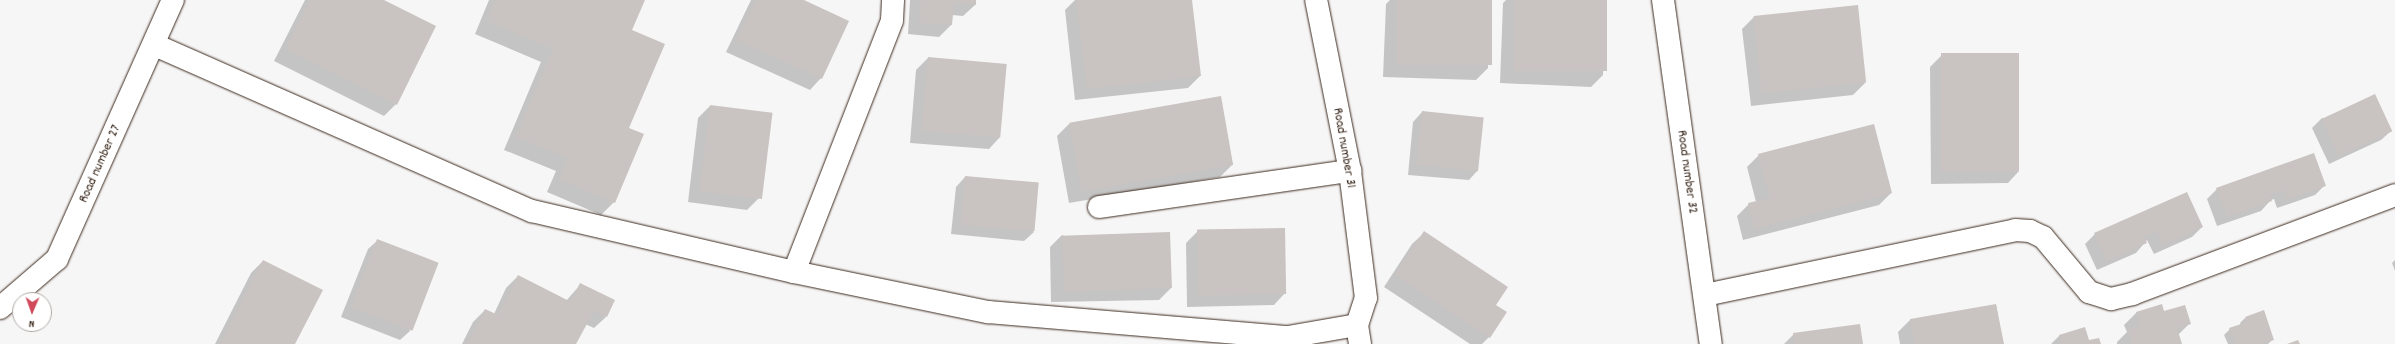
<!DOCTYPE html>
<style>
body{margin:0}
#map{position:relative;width:2395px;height:344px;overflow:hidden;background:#f7f6f6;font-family:Dekko,sans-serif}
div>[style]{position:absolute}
.shadow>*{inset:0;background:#0003}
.building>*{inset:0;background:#c9c3c1;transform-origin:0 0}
.roads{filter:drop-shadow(0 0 1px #3b2a1e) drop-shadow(0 0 1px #3b2a1e)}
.minor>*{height:22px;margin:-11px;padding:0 11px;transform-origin:11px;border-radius:11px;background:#fff}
span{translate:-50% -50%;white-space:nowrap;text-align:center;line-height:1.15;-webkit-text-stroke:3px #fff;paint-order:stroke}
.street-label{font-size:14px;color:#3b2a1e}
.north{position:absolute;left:12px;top:292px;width:40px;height:40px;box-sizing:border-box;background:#fff;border:1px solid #b1aaa5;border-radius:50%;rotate:182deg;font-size:11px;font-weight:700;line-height:16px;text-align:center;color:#3b2a1e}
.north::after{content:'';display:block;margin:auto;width:14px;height:18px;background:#d1495b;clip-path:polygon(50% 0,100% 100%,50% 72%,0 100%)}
</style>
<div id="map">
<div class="shadow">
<div style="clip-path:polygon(305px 0,382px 0,396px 104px,384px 116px,274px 61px)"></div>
<div style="clip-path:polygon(489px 0,644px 0,631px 30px,628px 129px,614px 202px,601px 215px,547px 192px,556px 171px,504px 150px,541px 62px,475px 34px)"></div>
<div style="clip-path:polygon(751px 0,802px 0,821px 78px,810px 90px,726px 52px)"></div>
<div style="clip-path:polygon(910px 0,975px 0,975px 5px,963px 16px,952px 15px,951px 25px,939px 37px,908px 34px)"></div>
<div style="clip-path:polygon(1075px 0,1191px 0,1200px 76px,1188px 88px,1075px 100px,1065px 10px)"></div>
<div style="clip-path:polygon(1390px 0,1491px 0,1488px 68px,1476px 80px,1383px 77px,1386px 4px)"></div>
<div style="clip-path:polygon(1506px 0,1606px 0,1603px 75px,1591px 87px,1500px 83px,1503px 3px)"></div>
<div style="clip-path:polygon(1754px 17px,1865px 83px,1853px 95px,1751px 106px,1742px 29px)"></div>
<div style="clip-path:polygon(1941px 56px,2019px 171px,2008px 183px,1931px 184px,1930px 67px)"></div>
<div style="clip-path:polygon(928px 58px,1000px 137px,989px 149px,910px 143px,916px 70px)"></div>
<div style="clip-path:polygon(1220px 97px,1232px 165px,1220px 177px,1069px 203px,1057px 136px,1069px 124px)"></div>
<div style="clip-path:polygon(710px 106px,759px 198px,747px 210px,688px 202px,698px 118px)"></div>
<div style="clip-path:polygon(1422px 112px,1478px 170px,1469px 180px,1408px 175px,1413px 122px)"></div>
<div style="clip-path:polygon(2322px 118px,2391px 131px,2381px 140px,2329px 164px,2312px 128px)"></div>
<div style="clip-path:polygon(1759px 155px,1891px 193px,1879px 205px,1743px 240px,1737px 216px,1749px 204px,1756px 202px,1747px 167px)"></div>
<div style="clip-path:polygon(965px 177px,1034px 232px,1024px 241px,951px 234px,956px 187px)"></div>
<div style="clip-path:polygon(2325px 185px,2315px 195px,2277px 208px,2274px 199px,2271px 200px,2261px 211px,2217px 226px,2207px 199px,2217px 189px)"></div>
<div style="clip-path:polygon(2186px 194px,2202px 227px,2192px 237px,2154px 254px,2147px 240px,2136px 253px,2097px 270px,2085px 244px,2095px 234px)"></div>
<div style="clip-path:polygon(1198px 231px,1285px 293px,1274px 305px,1187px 307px,1186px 243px)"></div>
<div style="clip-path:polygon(1424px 233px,1495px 305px,1489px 337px,1482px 344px,1470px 344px,1384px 287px,1412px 244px)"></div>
<div style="clip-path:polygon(1062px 235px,1171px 288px,1159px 300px,1051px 302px,1050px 247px)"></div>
<div style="clip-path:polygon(378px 240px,410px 331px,400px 340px,341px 317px,368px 249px)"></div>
<div style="clip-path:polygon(2395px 260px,2395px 271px,2392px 263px)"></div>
<div style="clip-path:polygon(263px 261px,294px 344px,215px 344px,251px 273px)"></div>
<div style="clip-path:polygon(518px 276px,566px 301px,580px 285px,606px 317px,594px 328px,585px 324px,575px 344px,462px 344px,473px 322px,485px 310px,494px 314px,506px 288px)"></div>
<div style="clip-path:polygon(1996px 305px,2003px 344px,1900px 344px,1898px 332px,1910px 320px)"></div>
<div style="clip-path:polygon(2136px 313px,2164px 313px,2189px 324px,2178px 335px,2181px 344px,2117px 344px,2117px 342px,2127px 332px,2124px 325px)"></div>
<div style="clip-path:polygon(2245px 318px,2272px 340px,2268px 344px,2228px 344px,2224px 335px,2230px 329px,2241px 326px,2240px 323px)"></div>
<div style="clip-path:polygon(1794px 334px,1862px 344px,1784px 344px)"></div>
<div style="clip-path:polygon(2060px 335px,2088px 342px,2100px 344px,2051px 344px)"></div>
</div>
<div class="building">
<div style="clip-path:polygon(310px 0,384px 0,436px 26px,397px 105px,285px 49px)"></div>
<div style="clip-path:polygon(496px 0,645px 0,632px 30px,665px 44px,629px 128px,644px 134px,615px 203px,559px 179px,568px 158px,516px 137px,553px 49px,487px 21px)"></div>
<div style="clip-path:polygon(756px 0,804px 0,849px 21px,822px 79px,737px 40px)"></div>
<div style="clip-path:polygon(921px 0,976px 0,976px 5px,954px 3px,952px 25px,919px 23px)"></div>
<div style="clip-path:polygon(1076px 0,1192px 0,1201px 76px,1087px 89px)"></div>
<div style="left:1397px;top:0;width:95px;height:65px"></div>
<div style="left:1514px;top:0;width:93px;height:71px"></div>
<div style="left:1858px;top:5px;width:78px;height:105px;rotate:84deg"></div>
<div style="left:2019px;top:53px;width:118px;height:78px;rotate:90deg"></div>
<div style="left:928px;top:57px;width:79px;height:74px;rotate:5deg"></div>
<div style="left:2375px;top:94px;width:41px;height:59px;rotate:65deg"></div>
<div style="left:1221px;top:96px;width:70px;height:154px;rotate:80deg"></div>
<div style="left:710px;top:105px;width:63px;height:87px;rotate:7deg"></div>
<div style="left:1422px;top:111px;width:62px;height:54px;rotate:6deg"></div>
<div style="clip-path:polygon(1874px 124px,1892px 193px,1755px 229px,1748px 203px,1770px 198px,1758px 154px)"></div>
<div style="clip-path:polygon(2314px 153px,2326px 186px,2287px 199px,2284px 190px,2270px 195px,2272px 201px,2227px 217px,2216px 188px)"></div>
<div style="left:965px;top:176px;width:74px;height:49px;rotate:5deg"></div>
<div style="clip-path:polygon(2187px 192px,2203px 227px,2163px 245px,2157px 231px,2144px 236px,2147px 243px,2107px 261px,2094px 233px)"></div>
<div style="left:1285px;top:228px;width:66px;height:88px;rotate:89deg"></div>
<div style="clip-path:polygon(1424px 231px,1508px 287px,1496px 305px,1507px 312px,1490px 338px,1395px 275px)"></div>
<div style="left:1170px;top:232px;width:56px;height:108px;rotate:88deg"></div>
<div style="left:377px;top:239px;width:66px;height:73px;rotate:21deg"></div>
<div style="clip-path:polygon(263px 260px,323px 290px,295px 344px,220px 344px)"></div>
<div style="clip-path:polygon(518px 275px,571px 302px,580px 283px,615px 300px,607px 317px,594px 311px,576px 344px,467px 344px,485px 309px,498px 315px)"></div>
<div style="clip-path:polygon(1996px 304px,2004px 344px,1914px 344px,1910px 319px)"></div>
<div style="clip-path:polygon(2162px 304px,2164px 311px,2185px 305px,2191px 324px,2177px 328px,2182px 344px,2132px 344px,2128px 329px,2140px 325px,2136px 312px)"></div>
<div style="clip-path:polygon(2264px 310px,2274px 340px,2261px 344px,2235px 344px,2229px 328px,2247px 322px,2245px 317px)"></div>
<div style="clip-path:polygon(1860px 324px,1863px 344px,1795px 344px,1793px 333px)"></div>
<div style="clip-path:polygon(2085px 327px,2089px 340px,2099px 338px,2101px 344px,2062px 344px,2059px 335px)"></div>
<div style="clip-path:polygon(2298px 340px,2300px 344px,2287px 344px)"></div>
</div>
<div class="roads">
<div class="minor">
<div style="left:1663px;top:0;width:347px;rotate:82.1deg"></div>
<div style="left:155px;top:45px;width:412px;rotate:23.8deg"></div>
<div style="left:532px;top:211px;width:269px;rotate:13.1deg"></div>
<div style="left:794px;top:272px;width:198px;rotate:11.7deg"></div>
<div style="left:988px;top:312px;width:301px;rotate:4.8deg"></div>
<div style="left:1288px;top:337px;width:70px;rotate:-9.9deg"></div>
<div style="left:1357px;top:325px;width:28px;rotate:-72deg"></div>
<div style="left:1366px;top:298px;width:128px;rotate:-97.2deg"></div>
<div style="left:1350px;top:171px;width:174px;rotate:-101.2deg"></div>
<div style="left:1099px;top:207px;width:254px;rotate:-8.2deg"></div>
<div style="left:794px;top:272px;width:270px;rotate:-68.7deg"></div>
<div style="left:892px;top:20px;width:20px;rotate:-87deg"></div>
<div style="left:1705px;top:295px;width:317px;rotate:-11.8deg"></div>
<div style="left:2015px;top:230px;width:15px;rotate:4deg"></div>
<div style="left:2030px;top:231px;width:14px;rotate:25deg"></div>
<div style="left:2043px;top:237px;width:72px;rotate:50.1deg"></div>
<div style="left:2089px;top:292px;width:23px;rotate:18deg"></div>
<div style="left:2111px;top:299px;width:22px;rotate:-13deg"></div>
<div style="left:2132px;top:294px;width:281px;rotate:-20.6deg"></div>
<div style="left:0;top:308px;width:75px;rotate:-40.7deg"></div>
<div style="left:57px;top:259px;width:284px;rotate:-65.9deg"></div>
<div style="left:1357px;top:325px;width:19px;rotate:81deg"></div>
</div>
</div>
<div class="street-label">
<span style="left:1344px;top:148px;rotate:80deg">Road number 31</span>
<span style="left:100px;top:164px;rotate:-66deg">Road number 27</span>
<span style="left:1687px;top:172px;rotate:82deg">Road number 32</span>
</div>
<div class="north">N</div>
</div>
